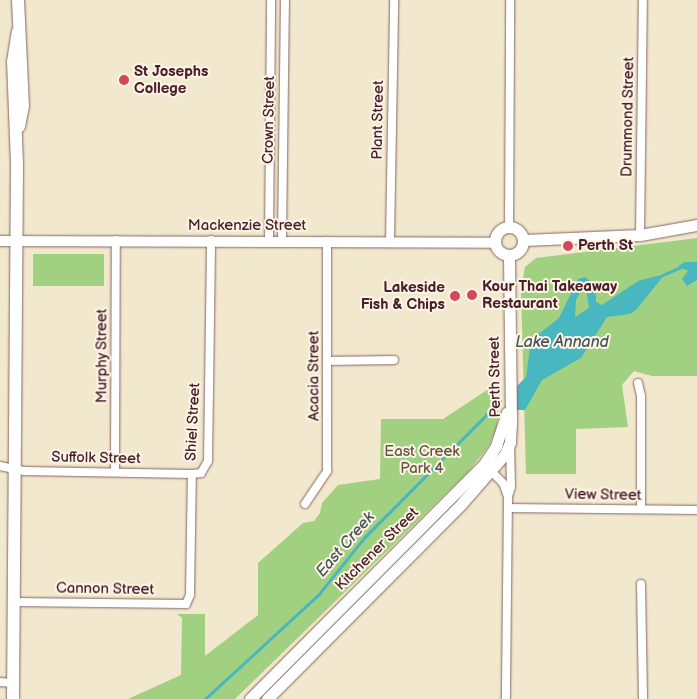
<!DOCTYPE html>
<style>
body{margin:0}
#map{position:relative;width:697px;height:699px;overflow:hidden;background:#f2e8cd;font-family:"Balsamiq Sans",sans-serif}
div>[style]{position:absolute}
.green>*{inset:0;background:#a1d180;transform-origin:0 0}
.water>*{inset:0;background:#48b7c0}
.stream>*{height:2.5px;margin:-1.25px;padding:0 1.25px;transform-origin:1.25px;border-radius:1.25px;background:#48b7c0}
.roads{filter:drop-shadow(0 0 1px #856564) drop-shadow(0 0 1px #856564)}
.minor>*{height:8px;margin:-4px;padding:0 4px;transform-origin:4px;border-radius:4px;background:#fff}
.tertiary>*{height:10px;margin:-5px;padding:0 5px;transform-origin:5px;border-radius:5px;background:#fff}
.secondary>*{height:11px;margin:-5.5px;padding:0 5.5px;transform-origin:5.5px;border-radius:5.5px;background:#fff}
.secondary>.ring{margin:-5.5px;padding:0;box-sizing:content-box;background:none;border:11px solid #fff;border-radius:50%}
.trunk>*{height:12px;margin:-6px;padding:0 6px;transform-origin:6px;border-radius:6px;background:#fff}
.dots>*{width:14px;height:14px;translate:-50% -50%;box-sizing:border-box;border:2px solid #fcf5e5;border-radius:50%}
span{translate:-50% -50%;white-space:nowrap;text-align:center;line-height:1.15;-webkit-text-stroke:4px #fcf5e5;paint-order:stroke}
.poi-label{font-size:15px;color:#4a1f2b;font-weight:700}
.left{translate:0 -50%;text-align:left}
.right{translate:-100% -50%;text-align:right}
.street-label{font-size:15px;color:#4a1f2b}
.park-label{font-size:15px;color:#645444}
.water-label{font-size:16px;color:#49545f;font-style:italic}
</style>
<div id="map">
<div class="green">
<div style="clip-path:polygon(697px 238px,697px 376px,652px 376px,634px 371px,622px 385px,628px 427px,576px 429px,576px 474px,526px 474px,521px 290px,525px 267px,536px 258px)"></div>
<div style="left:104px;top:254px;width:32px;height:71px;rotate:90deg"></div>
<div style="clip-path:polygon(490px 388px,500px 388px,497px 427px,488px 447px,468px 472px,235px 699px,128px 699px,181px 675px,182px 618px,177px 614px,205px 614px,205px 656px,258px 615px,258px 563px,303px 523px,314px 521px,320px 513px,322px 503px,338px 485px,380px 479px,381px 419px,443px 419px)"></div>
</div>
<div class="water">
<div style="clip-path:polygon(685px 262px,697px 262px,697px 280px,687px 286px,682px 279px,688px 271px,678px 266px)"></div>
<div style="clip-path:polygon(evenodd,665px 274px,636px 310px,630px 314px,607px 317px,581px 358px,542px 380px,525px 410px,517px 410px,517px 386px,526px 377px,531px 340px,559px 318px,578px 279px,585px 277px,590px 281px,596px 289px,596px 302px,602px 305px,638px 281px,665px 274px,583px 287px,586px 289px,589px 308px,575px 317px,576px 300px,583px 287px)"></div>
</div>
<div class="stream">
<div style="left:663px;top:275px;width:20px;rotate:-24deg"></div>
<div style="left:205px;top:699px;width:155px;rotate:-42.6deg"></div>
<div style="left:319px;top:594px;width:72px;rotate:-51.2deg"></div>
<div style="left:364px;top:538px;width:193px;rotate:-45.2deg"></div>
</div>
<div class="roads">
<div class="minor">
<div style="left:509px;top:227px;width:227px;rotate:-89.7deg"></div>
<div style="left:640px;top:235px;width:235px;rotate:-89.3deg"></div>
<div style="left:269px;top:241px;width:241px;rotate:-89.5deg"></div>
<div style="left:282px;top:241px;width:241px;rotate:-89.3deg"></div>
<div style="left:390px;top:241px;width:241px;rotate:-89deg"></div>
<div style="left:328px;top:361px;width:66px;rotate:-0.9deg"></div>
<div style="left:638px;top:383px;width:13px;rotate:77deg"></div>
<div style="left:641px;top:396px;width:113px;rotate:90deg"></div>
<div style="left:0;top:466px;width:25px;rotate:12deg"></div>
<div style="left:24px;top:471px;width:168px;rotate:1deg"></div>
<div style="left:488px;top:468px;width:21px;rotate:45deg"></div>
<div style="left:503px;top:483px;width:15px;rotate:70deg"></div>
<div style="left:508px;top:497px;width:202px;rotate:90.6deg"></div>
<div style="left:115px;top:472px;width:232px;rotate:-89.8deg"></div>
<div style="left:508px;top:496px;width:9px;rotate:-72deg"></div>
<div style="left:511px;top:487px;width:43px;rotate:-91.3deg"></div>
<div style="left:305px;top:504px;width:40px;rotate:-56deg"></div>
<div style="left:327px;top:471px;width:230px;rotate:-90deg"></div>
<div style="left:508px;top:508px;width:189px;rotate:0.6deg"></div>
<div style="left:641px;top:584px;width:115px;rotate:89deg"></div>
<div style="left:13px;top:602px;width:173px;rotate:0.7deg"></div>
<div style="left:186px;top:604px;width:10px;rotate:-66deg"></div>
<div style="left:190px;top:595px;width:121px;rotate:-89.1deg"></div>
<div style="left:192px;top:474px;width:9px;rotate:-6deg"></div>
<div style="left:201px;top:473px;width:14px;rotate:-60deg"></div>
<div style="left:208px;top:461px;width:221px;rotate:-89.2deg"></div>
<div style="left:0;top:682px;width:13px;rotate:4deg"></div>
</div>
<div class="tertiary">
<div style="left:0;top:241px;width:495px;rotate:0.2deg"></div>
</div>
<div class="secondary">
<div class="ring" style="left:495px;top:227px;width:17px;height:17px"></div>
<div style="left:524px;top:240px;width:116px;rotate:-2.5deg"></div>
<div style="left:640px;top:235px;width:58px;rotate:-10deg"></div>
<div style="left:250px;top:699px;width:332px;rotate:-45.1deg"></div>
<div style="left:484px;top:464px;width:22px;rotate:-56deg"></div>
<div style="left:496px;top:446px;width:35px;rotate:-72deg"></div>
<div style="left:267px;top:699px;width:276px;rotate:-45.1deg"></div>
<div style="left:462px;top:503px;width:65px;rotate:-48.7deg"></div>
<div style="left:505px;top:454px;width:13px;rotate:-67deg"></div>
<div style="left:510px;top:442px;width:22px;rotate:-87deg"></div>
<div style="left:511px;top:420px;width:164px;rotate:-90.7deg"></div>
</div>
<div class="trunk">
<div style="left:18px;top:0;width:106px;rotate:87.3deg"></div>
<div style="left:23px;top:106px;width:21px;rotate:101deg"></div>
<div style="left:13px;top:699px;width:535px;rotate:-89.57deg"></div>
<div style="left:17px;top:164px;width:102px;rotate:-92.2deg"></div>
<div style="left:13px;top:62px;width:30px;rotate:-81deg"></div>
</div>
</div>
<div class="dots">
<div style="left:124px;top:80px;background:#d1495b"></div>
<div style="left:568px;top:246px;background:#d1495b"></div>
<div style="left:472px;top:295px;background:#d1495b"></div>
<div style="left:455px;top:296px;background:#d1495b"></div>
</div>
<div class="poi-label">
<span class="left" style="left:134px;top:80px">St Josephs<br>College</span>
<span class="left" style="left:578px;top:246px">Perth St</span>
<span class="left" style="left:482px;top:295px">Kour Thai Takeaway<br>Restaurant</span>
<span class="right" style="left:445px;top:296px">Lakeside<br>Fish &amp; Chips</span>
</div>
<div class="street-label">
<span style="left:628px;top:117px;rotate:-89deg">Drummond Street</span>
<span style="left:269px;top:120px;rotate:-89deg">Crown Street</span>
<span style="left:378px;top:120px;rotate:-89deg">Plant Street</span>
<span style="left:247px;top:226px">Mackenzie Street</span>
<span style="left:102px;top:356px;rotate:-90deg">Murphy Street</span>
<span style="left:314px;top:376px;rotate:-90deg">Acacia Street</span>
<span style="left:495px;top:377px;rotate:-91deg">Perth Street</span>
<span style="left:193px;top:422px;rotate:-87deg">Shiel Street</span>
<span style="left:96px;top:458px;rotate:1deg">Suffolk Street</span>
<span style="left:603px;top:495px;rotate:1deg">View Street</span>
<span style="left:377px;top:549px;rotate:-45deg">Kitchener Street</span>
<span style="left:105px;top:589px;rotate:1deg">Cannon Street</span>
</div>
<div class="park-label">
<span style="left:422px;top:460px">East Creek<br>Park 4</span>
</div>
<div class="water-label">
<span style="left:562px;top:343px">Lake Annand</span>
<span style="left:346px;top:545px;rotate:-49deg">East Creek</span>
</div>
</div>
